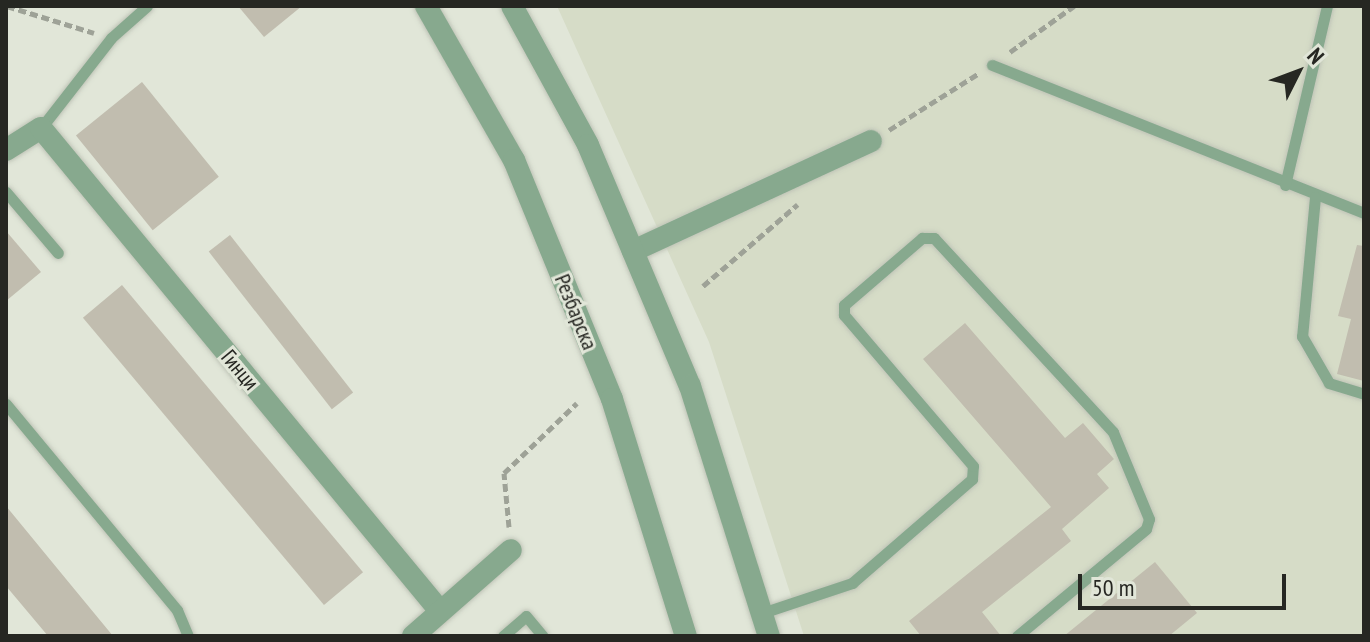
<!DOCTYPE html>
<meta charset="utf-8">
<style>
body{margin:0}
#map{position:relative;width:1370px;height:642px;overflow:hidden;background:#e1e6d8;font-family:"PT Sans Narrow",sans-serif}
div>[style]{position:absolute}
.built>*{inset:0;background:#d6dcc7}
.building>*{inset:0;background:#c1bdaf;transform-origin:0 0}
.path>*{height:5px;margin-top:-2.5px;transform-origin:0;background:repeating-linear-gradient(90deg,#9ea297 0 8px,transparent 0 12px)}
.roads{filter:drop-shadow(0 0 2px #bfc4b7) drop-shadow(0 0 2px #bfc4b7)}
.service>*{height:11px;margin:-5.5px;padding:0 5.5px;transform-origin:5.5px;border-radius:5.5px;background:#87a98e}
.minor>*{height:22px;margin:-11px;padding:0 11px;transform-origin:11px;border-radius:11px;background:#87a98e}
.tertiary>*{height:22px;margin:-11px;padding:0 11px;transform-origin:11px;border-radius:11px;background:#87a98e}
span{translate:-50% -50%;white-space:nowrap;text-align:center;line-height:1.15;-webkit-text-stroke:6px #e1e6d8;paint-order:stroke}
.street-label{font-size:22px;color:#262722}
.frame{position:absolute;inset:0;border:8px solid #262722;pointer-events:none}
.north{position:absolute;left:1258px;top:32px;width:80px;height:80px;-webkit-text-stroke:6px #e1e6d8;paint-order:stroke;rotate:48deg;font-size:22px;font-weight:700;line-height:32px;text-align:center;color:#262722}
.north::after{content:'';display:block;margin:auto;width:28px;height:36px;background:#262722;clip-path:polygon(50% 0,100% 100%,50% 72%,0 100%)}
.scale{position:absolute;left:1078px;top:574px;width:208px;height:36px;box-sizing:border-box;border:4px solid #262722;border-top:0;padding-left:10px;font-size:24px;line-height:28px;white-space:nowrap;color:#262722;-webkit-text-stroke:6px #e1e6d8;paint-order:stroke}
</style>
<div id="map">
<div class="built">
<div style="clip-path:polygon(557px 6px,1364px 6px,1364px 636px,804px 636px,709px 342px)"></div>
</div>
<div class="building">
<div style="clip-path:polygon(238px 6px,302px 6px,264px 37px)"></div>
<div style="left:142px;top:82px;width:122px;height:85px;rotate:51deg"></div>
<div style="clip-path:polygon(6px 231px,41px 272px,6px 301px)"></div>
<div style="left:230px;top:235px;width:200px;height:27px;rotate:52deg"></div>
<div style="clip-path:polygon(1357px 245px,1364px 246px,1364px 381px,1337px 374px,1351px 319px,1338px 316px)"></div>
<div style="left:122px;top:285px;width:375px;height:51px;rotate:50deg"></div>
<div style="clip-path:polygon(965px 323px,1065px 438px,1083px 423px,1114px 459px,1097px 474px,1109px 488px,1062px 529px,1071px 541px,982px 612px,1001px 636px,921px 636px,909px 621px,1051px 507px,923px 359px)"></div>
<div style="clip-path:polygon(6px 506px,66px 579px,113px 636px,48px 636px,6px 586px)"></div>
<div style="clip-path:polygon(1155px 562px,1197px 613px,1169px 636px,1064px 636px)"></div>
</div>
<div class="path">
<div style="left:7px;top:6px;width:91px;rotate:17.2deg"></div>
<div style="left:1010px;top:52px;width:79px;rotate:-35.7deg"></div>
<div style="left:889px;top:130px;width:107px;rotate:-32.3deg"></div>
<div style="left:703px;top:286px;width:125px;rotate:-40.8deg"></div>
<div style="left:509px;top:527px;width:54px;rotate:-95.3deg"></div>
<div style="left:504px;top:473px;width:101px;rotate:-43.8deg"></div>
</div>
<div class="roads">
<div class="service">
<div style="left:992px;top:65px;width:400px;rotate:21.7deg"></div>
<div style="left:41px;top:128px;width:114px;rotate:-52.1deg"></div>
<div style="left:111px;top:38px;width:48px;rotate:-41.6deg"></div>
<div style="left:1285px;top:185px;width:184px;rotate:-76.8deg"></div>
<div style="left:6px;top:192px;width:80px;rotate:49.6deg"></div>
<div style="left:1315px;top:197px;width:140px;rotate:95.3deg"></div>
<div style="left:1302px;top:336px;width:54px;rotate:60.1deg"></div>
<div style="left:1329px;top:383px;width:37px;rotate:17deg"></div>
<div style="left:6px;top:404px;width:268px;rotate:50.3deg"></div>
<div style="left:177px;top:610px;width:28px;rotate:67deg"></div>
<div style="left:762px;top:613px;width:95px;rotate:-18.4deg"></div>
<div style="left:852px;top:583px;width:159px;rotate:-40.9deg"></div>
<div style="left:972px;top:479px;width:13px;rotate:-86deg"></div>
<div style="left:973px;top:466px;width:199px;rotate:-130.5deg"></div>
<div style="left:844px;top:315px;width:10px;rotate:-90deg"></div>
<div style="left:844px;top:305px;width:103px;rotate:-40.7deg"></div>
<div style="left:922px;top:238px;width:12px"></div>
<div style="left:934px;top:238px;width:264px;rotate:47.3deg"></div>
<div style="left:1113px;top:432px;width:94px;rotate:67.5deg"></div>
<div style="left:1149px;top:519px;width:10px;rotate:107deg"></div>
<div style="left:1146px;top:529px;width:168px;rotate:140.3deg"></div>
<div style="left:503px;top:636px;width:30px;rotate:-41deg"></div>
<div style="left:526px;top:616px;width:26px;rotate:50deg"></div>
</div>
<div class="minor">
<div style="left:6px;top:150px;width:41px;rotate:-32.2deg"></div>
<div style="left:41px;top:128px;width:626px;rotate:50.44deg"></div>
<div style="left:633px;top:251px;width:262px;rotate:-24.8deg"></div>
<div style="left:413px;top:636px;width:130px;rotate:-41.3deg"></div>
</div>
<div class="tertiary">
<div style="left:426px;top:6px;width:177px;rotate:60.3deg"></div>
<div style="left:514px;top:160px;width:258px;rotate:67.7deg"></div>
<div style="left:612px;top:399px;width:248px;rotate:72.7deg"></div>
<div style="left:512px;top:6px;width:158px;rotate:61.3deg"></div>
<div style="left:588px;top:145px;width:262px;rotate:67.1deg"></div>
<div style="left:690px;top:386px;width:262px;rotate:72.5deg"></div>
</div>
</div>
<div class="street-label">
<span style="left:576px;top:312px;rotate:68deg">Резбарска</span>
<span style="left:240px;top:370px;rotate:50deg">Гинци</span>
</div>
<div class="frame"></div>
<div class="north">N</div>
<div class="scale">50 m</div>
</div>
